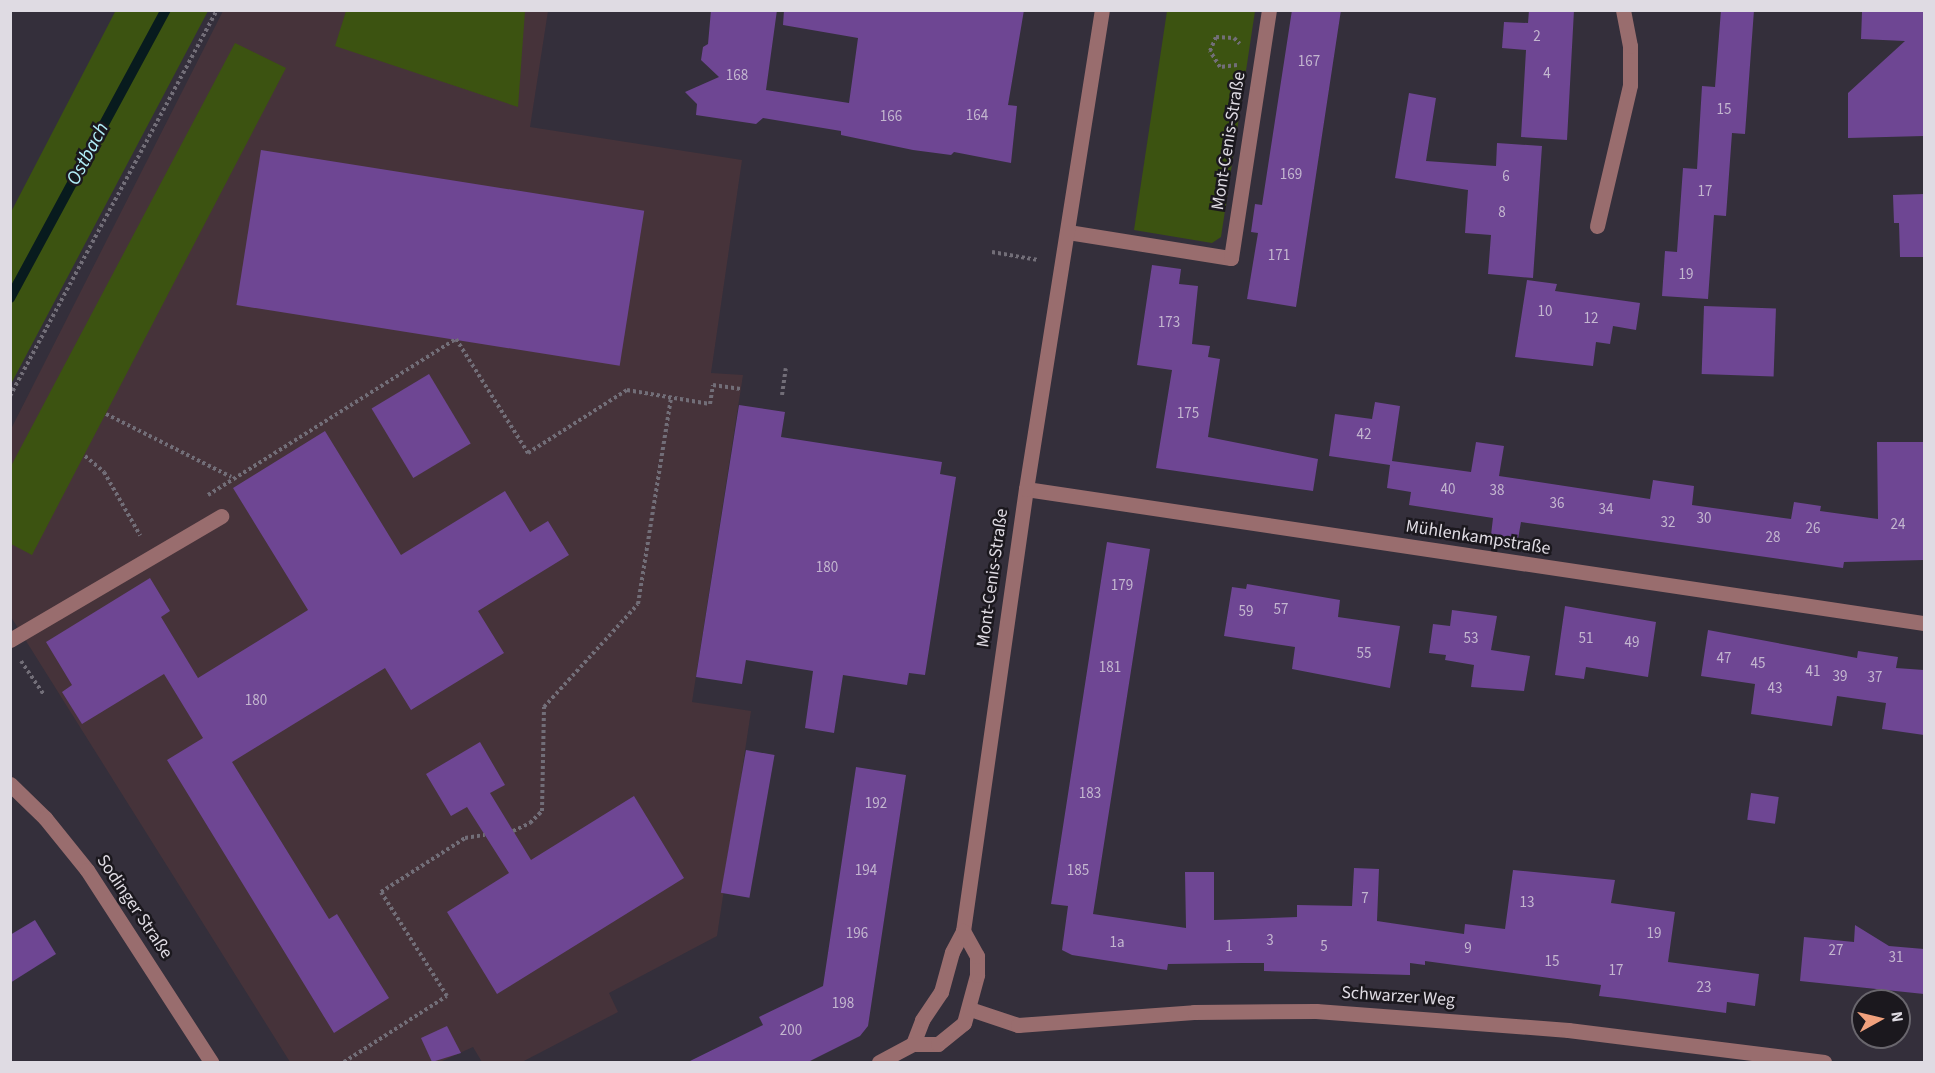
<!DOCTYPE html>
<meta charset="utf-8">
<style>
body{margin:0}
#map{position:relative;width:1935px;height:1073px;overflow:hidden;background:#342f3b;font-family:"Source Sans 3",sans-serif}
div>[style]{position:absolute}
.education>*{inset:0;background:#46333a}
.green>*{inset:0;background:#3c5311}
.stream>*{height:10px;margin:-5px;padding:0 5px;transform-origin:5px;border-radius:5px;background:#081b1e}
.building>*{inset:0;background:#6e4693;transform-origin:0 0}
.path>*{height:4px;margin-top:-2px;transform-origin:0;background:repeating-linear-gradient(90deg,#726e78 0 3px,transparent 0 6px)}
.minor>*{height:15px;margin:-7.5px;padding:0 7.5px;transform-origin:7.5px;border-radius:7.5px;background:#996d6e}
span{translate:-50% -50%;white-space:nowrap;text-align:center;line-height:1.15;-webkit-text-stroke:5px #1b181e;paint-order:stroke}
.number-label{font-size:15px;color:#c3b6cf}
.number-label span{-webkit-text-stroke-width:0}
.street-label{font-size:18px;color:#dfdbe3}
.water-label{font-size:20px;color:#b0ecf6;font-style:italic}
.frame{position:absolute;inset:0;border:12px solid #dfdbe3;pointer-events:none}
.north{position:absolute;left:1851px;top:989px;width:60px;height:60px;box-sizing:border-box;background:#1b181e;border:2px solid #69666d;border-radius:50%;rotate:82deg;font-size:16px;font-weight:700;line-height:24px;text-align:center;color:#dfdbe3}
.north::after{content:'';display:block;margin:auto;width:21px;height:27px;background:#f1a17d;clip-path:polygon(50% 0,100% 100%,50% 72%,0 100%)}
</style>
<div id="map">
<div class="education">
<div style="clip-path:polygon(223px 11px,548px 11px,530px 127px,742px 160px,711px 373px,743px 375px,692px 702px,751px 711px,717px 936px,609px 993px,618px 1012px,522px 1062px,482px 1062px,473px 1047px,440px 1062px,290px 1062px,11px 617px,11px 429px)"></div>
</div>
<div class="green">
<div style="clip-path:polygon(116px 10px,208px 11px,11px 384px,11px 212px)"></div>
<div style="clip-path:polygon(346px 11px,525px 11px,518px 107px,335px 46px)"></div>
<div style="clip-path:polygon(1167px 11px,1255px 11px,1221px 237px,1212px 243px,1134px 230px)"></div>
<div style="clip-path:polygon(235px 43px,286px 68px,32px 555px,11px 544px,11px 466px)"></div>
</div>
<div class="stream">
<div style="left:10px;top:298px;width:328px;rotate:-61.6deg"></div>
</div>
<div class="building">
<div style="clip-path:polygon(711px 10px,777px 10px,766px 90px,849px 103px,858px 38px,783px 25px,784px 10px,1024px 10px,1008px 105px,1017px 106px,1011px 163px,954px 152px,951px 155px,913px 150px,841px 135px,841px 131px,763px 118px,756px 124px,696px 115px,697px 104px,685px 92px,719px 77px,701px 60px,703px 47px,708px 44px)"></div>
<div style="clip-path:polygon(1292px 10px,1341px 10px,1296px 307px,1247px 299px,1258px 233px,1251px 232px,1255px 204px,1262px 205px)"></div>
<div style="clip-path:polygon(1529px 10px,1574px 10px,1567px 140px,1521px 137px,1526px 50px,1502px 48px,1504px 22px,1528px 23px)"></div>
<div style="clip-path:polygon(1721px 10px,1754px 10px,1745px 134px,1732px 133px,1726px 216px,1714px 215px,1708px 299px,1662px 296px,1665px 251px,1677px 252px,1683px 168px,1697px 169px,1702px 86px,1715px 87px)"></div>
<div style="clip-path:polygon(1924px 10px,1924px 136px,1848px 138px,1848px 93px,1905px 41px,1861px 39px,1862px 12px)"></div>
<div style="clip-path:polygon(1409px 93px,1436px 98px,1426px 161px,1496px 166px,1497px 143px,1542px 146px,1533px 278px,1488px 274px,1491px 235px,1465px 233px,1468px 190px,1395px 178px)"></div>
<div style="left:261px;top:150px;width:388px;height:157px;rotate:9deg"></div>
<div style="clip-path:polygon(1924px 194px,1924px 257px,1900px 257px,1899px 223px,1894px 223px,1893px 195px)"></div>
<div style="clip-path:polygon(1152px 265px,1181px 269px,1179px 284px,1198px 286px,1192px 344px,1210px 346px,1208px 357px,1220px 359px,1208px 437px,1318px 459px,1313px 491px,1156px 468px,1172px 370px,1137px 365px)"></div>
<div style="clip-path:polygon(1527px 280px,1557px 284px,1555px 291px,1640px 303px,1636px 330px,1613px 326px,1610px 344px,1596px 342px,1593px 366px,1515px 357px)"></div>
<div style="left:1704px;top:306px;width:72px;height:68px;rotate:2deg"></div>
<div style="left:429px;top:374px;width:81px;height:67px;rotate:59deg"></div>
<div style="clip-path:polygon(1375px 402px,1400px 406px,1392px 461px,1471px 472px,1476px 442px,1504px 446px,1499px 476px,1650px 499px,1653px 480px,1694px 486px,1692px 505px,1791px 519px,1794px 502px,1821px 506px,1820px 511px,1878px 519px,1877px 442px,1924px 442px,1924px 560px,1844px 562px,1843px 568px,1521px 522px,1518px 539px,1491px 535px,1493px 518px,1409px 505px,1411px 492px,1387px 488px,1390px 465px,1329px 456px,1335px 414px,1372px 419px)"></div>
<div style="clip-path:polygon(739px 405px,785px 412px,781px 437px,942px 462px,940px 474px,956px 477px,925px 675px,909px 673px,907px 685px,843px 675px,834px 733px,805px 728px,813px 671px,746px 660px,742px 684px,696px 677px)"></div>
<div style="clip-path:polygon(325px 431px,401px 555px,505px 491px,530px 532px,548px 521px,569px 555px,478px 611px,504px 653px,411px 710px,385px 668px,232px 762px,329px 919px,337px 914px,389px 998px,334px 1033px,167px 760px,203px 738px,164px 674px,82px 724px,62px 692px,72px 685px,46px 642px,150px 578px,170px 611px,161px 617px,198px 678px,308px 610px,233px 488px)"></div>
<div style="clip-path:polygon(1107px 542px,1150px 549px,1093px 914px,1186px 928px,1185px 872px,1214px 872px,1214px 920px,1297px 917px,1297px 905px,1352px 906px,1354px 868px,1379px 869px,1377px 921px,1464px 934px,1465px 924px,1505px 929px,1513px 870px,1615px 880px,1611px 903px,1675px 912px,1668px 962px,1759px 974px,1755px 1006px,1727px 1002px,1726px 1013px,1625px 999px,1599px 996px,1601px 985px,1425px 961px,1425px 965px,1410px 963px,1410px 975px,1264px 971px,1264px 963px,1243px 963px,1168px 964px,1167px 970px,1072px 955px,1062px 950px,1068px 906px,1051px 904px)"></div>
<div style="clip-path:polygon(1247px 584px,1340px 600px,1338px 617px,1400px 626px,1390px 688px,1292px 669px,1295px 647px,1224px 636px,1232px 587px,1246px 589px)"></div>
<div style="clip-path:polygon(1565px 606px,1656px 622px,1648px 677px,1586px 667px,1584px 679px,1555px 675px)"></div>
<div style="clip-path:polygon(1452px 610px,1497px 616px,1491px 650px,1530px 656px,1524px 691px,1471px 687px,1474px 665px,1445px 660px,1446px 655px,1429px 653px,1433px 624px,1450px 626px)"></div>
<div style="clip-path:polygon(1708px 630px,1857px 658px,1858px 651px,1898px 657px,1896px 668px,1924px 670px,1924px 735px,1882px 729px,1886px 703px,1837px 696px,1832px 726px,1751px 714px,1755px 684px,1701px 676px)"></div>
<div style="clip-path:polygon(480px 742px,505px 785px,490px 793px,531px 860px,634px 796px,684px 878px,497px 994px,447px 912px,509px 873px,467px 807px,451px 816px,426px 774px)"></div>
<div style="left:746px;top:750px;width:29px;height:145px;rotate:10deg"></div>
<div style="clip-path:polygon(856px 767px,906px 775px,868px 1026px,860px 1036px,808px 1062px,688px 1062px,763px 1025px,759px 1017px,823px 986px)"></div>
<div style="left:1751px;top:793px;width:28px;height:27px;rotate:8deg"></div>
<div style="clip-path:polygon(35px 920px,56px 954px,10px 983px,10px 935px)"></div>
<div style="clip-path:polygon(1855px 925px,1889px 946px,1924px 949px,1924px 994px,1800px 981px,1804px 937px,1854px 942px)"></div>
<div style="clip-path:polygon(447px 1026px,461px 1053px,432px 1062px,421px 1038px)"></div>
</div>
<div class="path">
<div style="left:1237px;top:65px;width:17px;rotate:173deg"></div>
<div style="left:1220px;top:67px;width:19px;rotate:-122deg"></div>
<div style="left:1210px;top:51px;width:15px;rotate:-67deg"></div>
<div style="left:1216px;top:37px;width:18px;rotate:3deg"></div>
<div style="left:1234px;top:38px;width:8px;rotate:45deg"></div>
<div style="left:992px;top:252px;width:47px;rotate:9.9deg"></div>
<div style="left:782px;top:395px;width:27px;rotate:-82deg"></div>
<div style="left:10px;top:396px;width:438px;rotate:-61.8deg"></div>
<div style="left:106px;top:414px;width:140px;rotate:26.7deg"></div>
<div style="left:85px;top:456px;width:25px;rotate:40deg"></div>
<div style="left:104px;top:472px;width:73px;rotate:60.3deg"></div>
<div style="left:208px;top:495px;width:293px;rotate:-32.2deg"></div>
<div style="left:456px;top:339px;width:135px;rotate:57.7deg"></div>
<div style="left:528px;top:453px;width:117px;rotate:-32.5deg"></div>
<div style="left:627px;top:390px;width:84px;rotate:9.6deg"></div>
<div style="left:710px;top:404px;width:19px;rotate:-81deg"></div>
<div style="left:713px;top:385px;width:28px;rotate:8deg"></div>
<div style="left:21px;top:661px;width:41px;rotate:55.9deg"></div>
<div style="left:513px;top:831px;width:19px;rotate:-25deg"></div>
<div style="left:530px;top:823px;width:17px;rotate:-45deg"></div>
<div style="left:542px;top:811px;width:104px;rotate:-88.9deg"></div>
<div style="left:544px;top:707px;width:139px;rotate:-47.6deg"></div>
<div style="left:638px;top:604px;width:209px;rotate:-80.9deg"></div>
<div style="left:344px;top:1062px;width:122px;rotate:-32.7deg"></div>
<div style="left:447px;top:996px;width:123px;rotate:-122.4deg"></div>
<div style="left:381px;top:892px;width:100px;rotate:-32.7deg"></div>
<div style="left:465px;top:838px;width:20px;rotate:-9deg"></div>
</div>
<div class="minor">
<div style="left:1597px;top:226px;width:145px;rotate:-76.8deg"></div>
<div style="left:1630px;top:85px;width:39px;rotate:-90deg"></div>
<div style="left:1630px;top:46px;width:37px;rotate:-101deg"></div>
<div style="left:1068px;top:232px;width:165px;rotate:9.1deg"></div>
<div style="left:1231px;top:258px;width:251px;rotate:-81.3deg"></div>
<div style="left:1026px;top:489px;width:908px;rotate:8.49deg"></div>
<div style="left:10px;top:640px;width:245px;rotate:-30.4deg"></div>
<div style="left:10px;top:784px;width:49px;rotate:44.2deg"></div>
<div style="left:45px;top:818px;width:67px;rotate:51.1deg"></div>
<div style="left:87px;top:870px;width:229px;rotate:57.1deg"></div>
<div style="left:970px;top:1009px;width:51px;rotate:18.4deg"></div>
<div style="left:1018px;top:1025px;width:176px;rotate:-4.2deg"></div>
<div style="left:1194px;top:1012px;width:122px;rotate:-0.5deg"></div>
<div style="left:1316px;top:1011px;width:253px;rotate:4.3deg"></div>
<div style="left:1568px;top:1030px;width:258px;rotate:7.1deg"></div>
<div style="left:913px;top:1044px;width:26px;rotate:-69deg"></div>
<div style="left:922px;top:1020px;width:34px;rotate:-56deg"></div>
<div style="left:941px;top:992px;width:41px;rotate:-74.6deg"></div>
<div style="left:952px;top:952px;width:24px;rotate:-62deg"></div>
<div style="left:963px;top:931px;width:446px;rotate:-81.9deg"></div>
<div style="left:1026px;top:489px;width:485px;rotate:-81deg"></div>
<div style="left:879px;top:1062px;width:38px;rotate:-28deg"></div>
<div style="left:913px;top:1044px;width:25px"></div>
<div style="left:938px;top:1044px;width:33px;rotate:-39deg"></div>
<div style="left:964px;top:1023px;width:50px;rotate:-74.8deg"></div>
<div style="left:977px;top:975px;width:19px;rotate:-90deg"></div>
<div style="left:977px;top:956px;width:29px;rotate:-119deg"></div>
</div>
<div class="number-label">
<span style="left:1537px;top:37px">2</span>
<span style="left:1309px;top:62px">167</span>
<span style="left:1547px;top:74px">4</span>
<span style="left:737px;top:76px">168</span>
<span style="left:1724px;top:110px">15</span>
<span style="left:977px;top:116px">164</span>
<span style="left:891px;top:117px">166</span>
<span style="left:1291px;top:175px">169</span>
<span style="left:1506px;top:177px">6</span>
<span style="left:1705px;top:192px">17</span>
<span style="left:1502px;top:213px">8</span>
<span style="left:1279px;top:256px">171</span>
<span style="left:1686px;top:275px">19</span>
<span style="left:1545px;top:312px">10</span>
<span style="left:1591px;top:319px">12</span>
<span style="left:1169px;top:323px">173</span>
<span style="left:1188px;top:414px">175</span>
<span style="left:1364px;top:435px">42</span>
<span style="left:1448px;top:490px">40</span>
<span style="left:1497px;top:491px">38</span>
<span style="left:1557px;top:504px">36</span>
<span style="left:1606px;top:510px">34</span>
<span style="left:1704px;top:519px">30</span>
<span style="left:1668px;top:523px">32</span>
<span style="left:1898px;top:525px">24</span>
<span style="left:1813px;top:529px">26</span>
<span style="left:1773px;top:538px">28</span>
<span style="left:827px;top:568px">180</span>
<span style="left:1122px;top:586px">179</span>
<span style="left:1281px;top:610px">57</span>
<span style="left:1246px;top:612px">59</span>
<span style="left:1471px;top:639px">53</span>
<span style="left:1586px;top:639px">51</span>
<span style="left:1632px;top:643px">49</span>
<span style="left:1364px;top:654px">55</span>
<span style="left:1724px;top:659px">47</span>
<span style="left:1758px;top:664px">45</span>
<span style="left:1110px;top:668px">181</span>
<span style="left:1813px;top:672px">41</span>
<span style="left:1840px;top:677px">39</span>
<span style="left:1875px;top:678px">37</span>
<span style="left:1775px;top:689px">43</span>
<span style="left:256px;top:701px">180</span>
<span style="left:1090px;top:794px">183</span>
<span style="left:876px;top:804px">192</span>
<span style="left:866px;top:871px">194</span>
<span style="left:1078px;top:871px">185</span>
<span style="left:1365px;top:899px">7</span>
<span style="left:1527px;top:903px">13</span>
<span style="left:857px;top:934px">196</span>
<span style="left:1654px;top:934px">19</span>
<span style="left:1270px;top:941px">3</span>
<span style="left:1117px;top:943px">1a</span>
<span style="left:1229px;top:947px">1</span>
<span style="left:1324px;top:947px">5</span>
<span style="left:1468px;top:949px">9</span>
<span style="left:1836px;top:951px">27</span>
<span style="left:1896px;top:958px">31</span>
<span style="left:1552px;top:962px">15</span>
<span style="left:1616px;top:971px">17</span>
<span style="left:1704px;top:988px">23</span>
<span style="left:843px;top:1004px">198</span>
<span style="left:791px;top:1031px">200</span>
</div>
<div class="street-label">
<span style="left:1229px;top:141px;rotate:-81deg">Mont-Cenis-Straße</span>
<span style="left:1478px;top:538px;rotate:9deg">Mühlenkampstraße</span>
<span style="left:993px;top:578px;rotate:-82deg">Mont-Cenis-Straße</span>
<span style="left:134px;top:907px;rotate:56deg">Sodinger Straße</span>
<span style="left:1398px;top:997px;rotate:4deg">Schwarzer Weg</span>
</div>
<div class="water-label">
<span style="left:88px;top:154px;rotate:-62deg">Ostbach</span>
</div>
<div class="frame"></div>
<div class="north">N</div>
</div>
